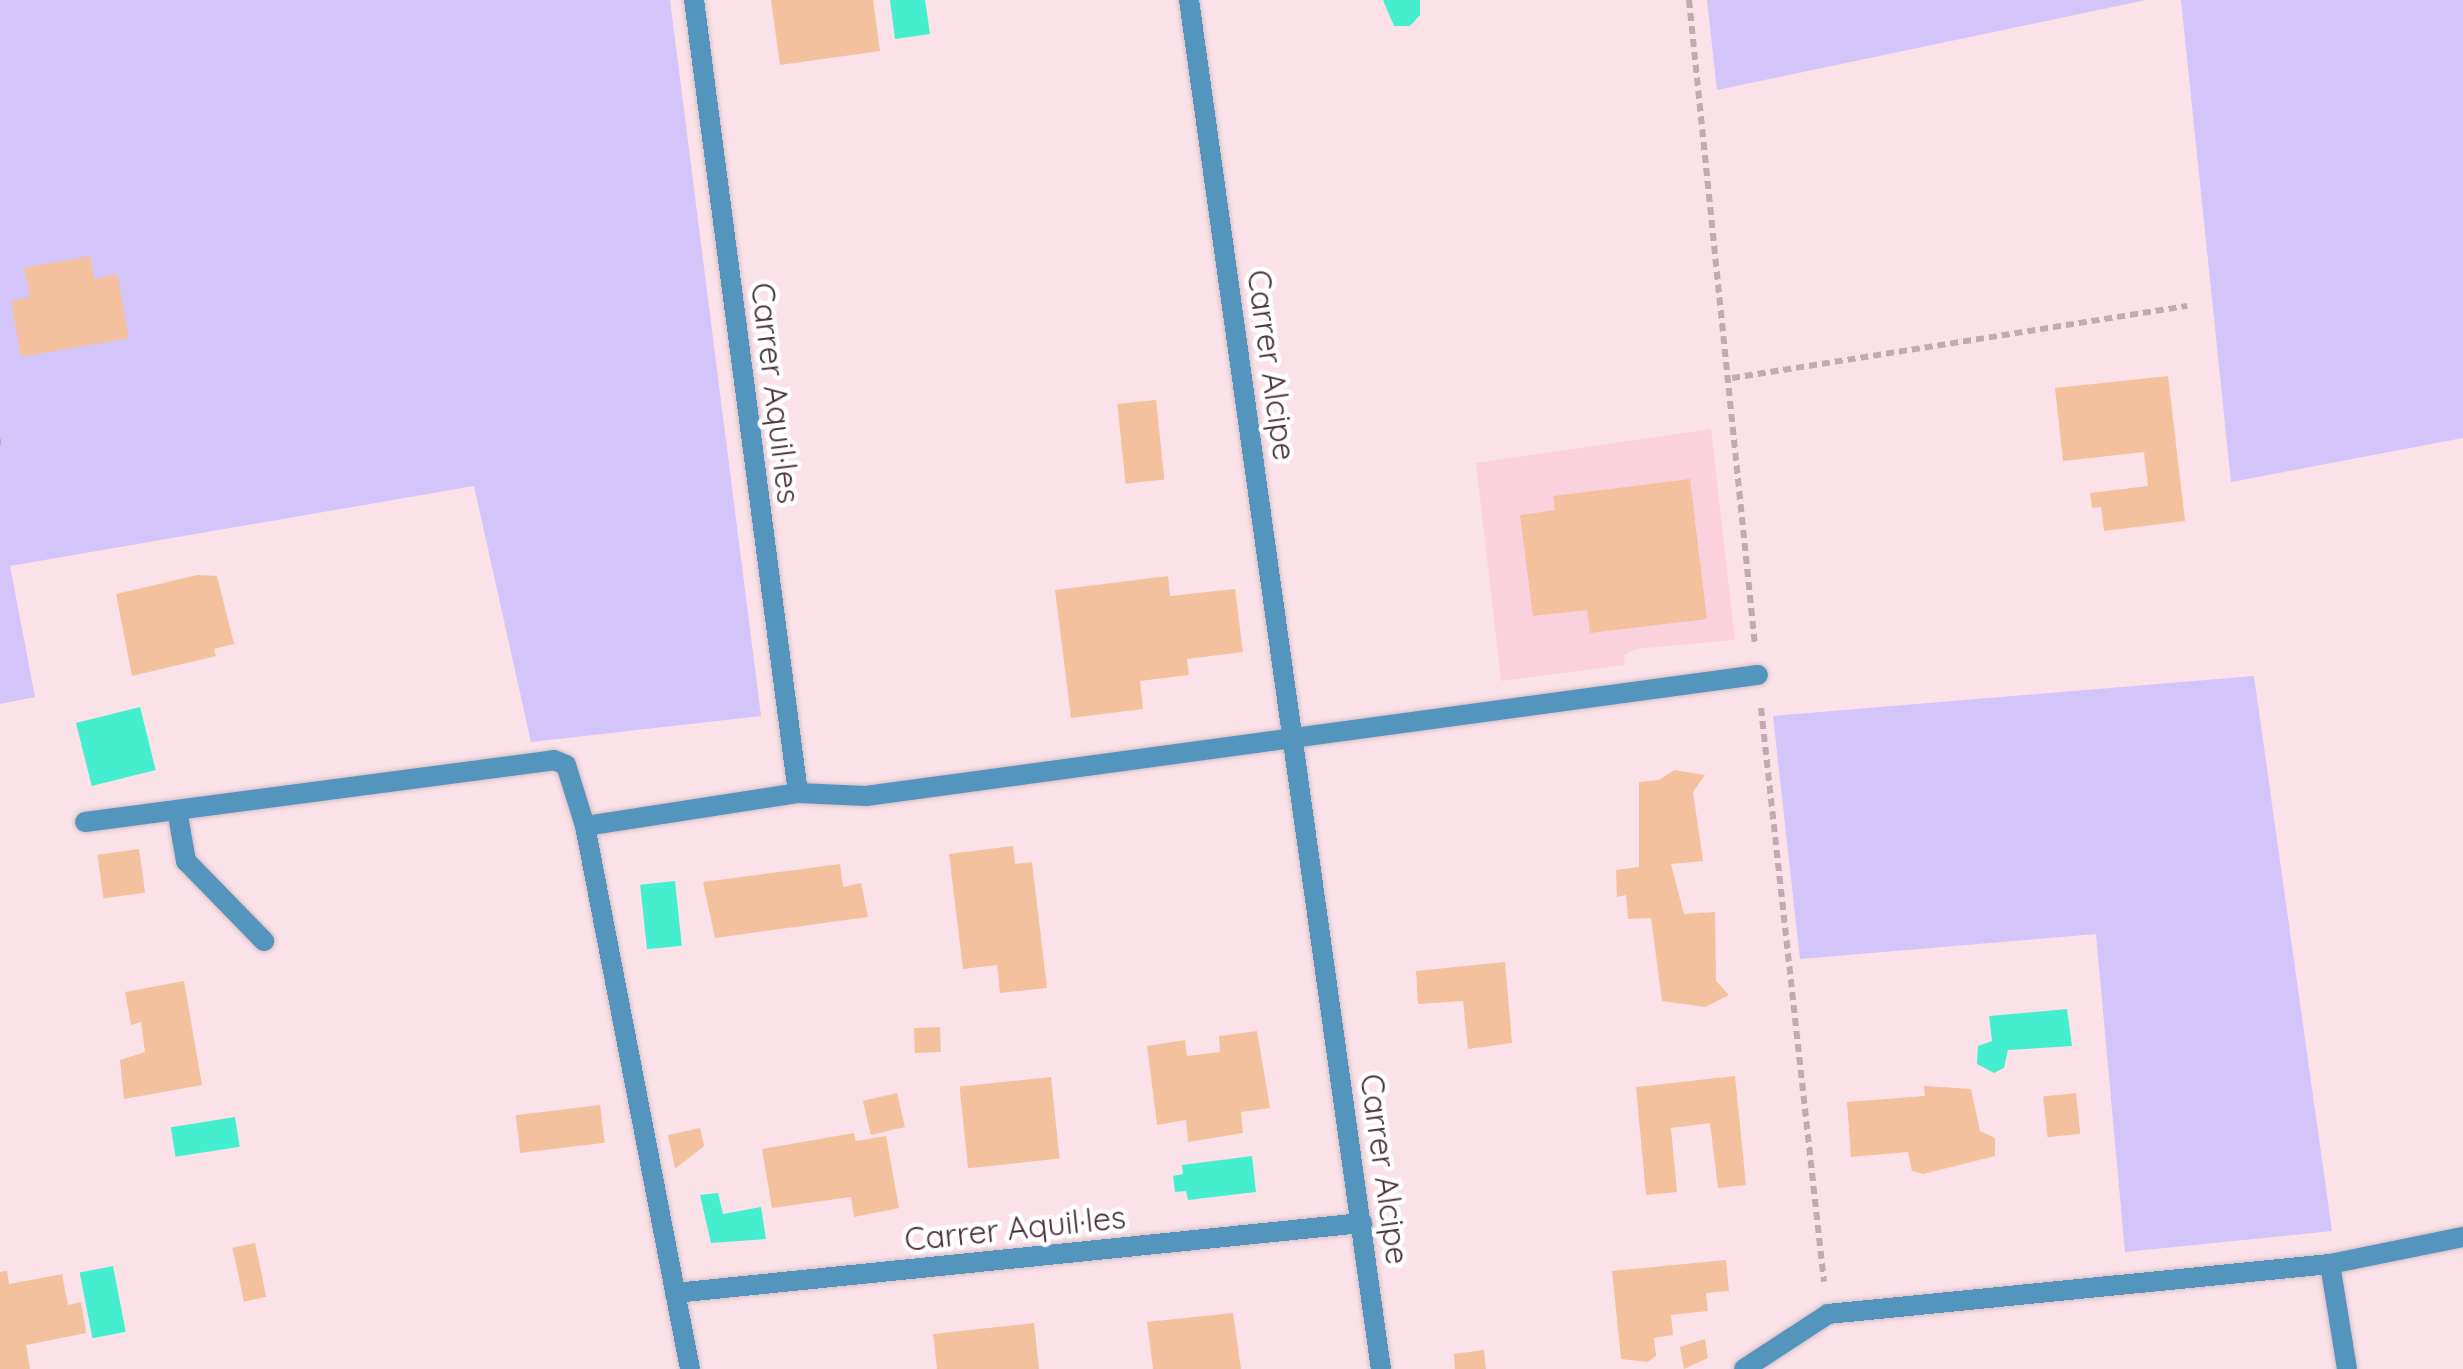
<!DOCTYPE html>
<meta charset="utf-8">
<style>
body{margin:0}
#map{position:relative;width:2463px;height:1369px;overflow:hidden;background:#fbe2e9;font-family:Quicksand,sans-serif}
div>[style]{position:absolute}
.built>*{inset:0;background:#fcd1de}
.green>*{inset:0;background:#d3c4f9}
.water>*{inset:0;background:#46eed0;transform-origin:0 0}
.building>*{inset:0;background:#f3c19d;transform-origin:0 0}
.path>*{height:6px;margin-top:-3px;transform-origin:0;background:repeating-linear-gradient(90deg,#c3aab1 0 8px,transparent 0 13px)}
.roads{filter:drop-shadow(0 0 2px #d7bec6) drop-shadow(0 0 2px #d7bec6)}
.lane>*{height:20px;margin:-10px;padding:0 10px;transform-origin:10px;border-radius:10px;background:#5495be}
.street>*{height:20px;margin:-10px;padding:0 10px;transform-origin:10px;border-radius:10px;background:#5495be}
span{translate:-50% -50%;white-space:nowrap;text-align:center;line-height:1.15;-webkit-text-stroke:9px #fff;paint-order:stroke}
.street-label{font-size:32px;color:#483038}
</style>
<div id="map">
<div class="built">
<div style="clip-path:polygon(1711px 429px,1735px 640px,1635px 649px,1624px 655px,1625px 665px,1501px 681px,1476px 463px)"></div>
</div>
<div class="green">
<div style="clip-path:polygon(0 0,670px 0,761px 716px,531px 742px,474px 486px,10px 566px,35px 697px,0 704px)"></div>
<div style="clip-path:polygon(1707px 0,2146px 0,1717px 90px)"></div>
<div style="clip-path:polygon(2181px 0,2463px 0,2463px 438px,2231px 482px)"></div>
<div style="clip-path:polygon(2254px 676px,2332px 1231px,2125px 1252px,2096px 934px,1800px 959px,1773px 716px)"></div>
</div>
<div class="water">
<div style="clip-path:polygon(890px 0,925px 0,930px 34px,895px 39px)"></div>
<div style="clip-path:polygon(1383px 0,1420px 0,1420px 15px,1410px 26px,1394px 26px)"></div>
<div style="left:140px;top:707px;width:65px;height:66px;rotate:76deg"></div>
<div style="left:675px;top:881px;width:65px;height:35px;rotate:84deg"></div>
<div style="clip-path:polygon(2067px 1009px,2072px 1046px,2008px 1050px,2004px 1068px,1994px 1073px,1977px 1064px,1978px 1046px,1992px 1041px,1989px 1016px)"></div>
<div style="left:235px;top:1117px;width:30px;height:65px;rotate:81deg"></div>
<div style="clip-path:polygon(1252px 1156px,1256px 1192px,1188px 1200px,1186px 1191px,1175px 1192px,1173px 1176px,1183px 1174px,1182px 1165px)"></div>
<div style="clip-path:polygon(718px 1193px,723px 1214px,761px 1207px,766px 1239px,711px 1243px,700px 1195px)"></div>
<div style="left:113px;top:1266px;width:67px;height:34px;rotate:79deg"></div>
</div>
<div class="building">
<div style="clip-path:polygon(771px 0,873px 0,880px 51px,780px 65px)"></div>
<div style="clip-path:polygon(90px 256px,94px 279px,117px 274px,129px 338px,21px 357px,11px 301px,30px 297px,24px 268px)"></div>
<div style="clip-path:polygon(2168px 376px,2185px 521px,2104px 531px,2101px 507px,2092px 508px,2090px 493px,2148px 486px,2144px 452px,2063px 461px,2055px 388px)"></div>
<div style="left:1156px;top:400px;width:80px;height:39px;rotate:84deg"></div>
<div style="clip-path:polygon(1690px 479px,1707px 619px,1590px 633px,1587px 610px,1533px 616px,1520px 515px,1555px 510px,1553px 496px)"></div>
<div style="clip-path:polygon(198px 575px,217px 576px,234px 644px,214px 649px,216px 656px,132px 676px,116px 594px)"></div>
<div style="clip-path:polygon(1168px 576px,1170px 596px,1235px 589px,1243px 652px,1187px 659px,1189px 675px,1140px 681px,1143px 709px,1071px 718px,1055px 590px)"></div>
<div style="clip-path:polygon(1674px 770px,1705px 775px,1693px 792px,1703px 861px,1671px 864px,1684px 914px,1715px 912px,1716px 981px,1729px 995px,1705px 1007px,1662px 1001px,1651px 918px,1628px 919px,1626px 895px,1617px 897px,1616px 870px,1639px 867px,1639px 782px,1659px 780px)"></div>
<div style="clip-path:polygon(1013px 846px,1015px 864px,1032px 862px,1047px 988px,1000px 993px,997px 965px,963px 969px,949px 854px)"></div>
<div style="left:139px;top:849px;width:44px;height:42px;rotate:82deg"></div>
<div style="clip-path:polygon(840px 864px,843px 887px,861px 883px,868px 917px,715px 938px,703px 882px)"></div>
<div style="clip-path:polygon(1505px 962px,1512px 1043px,1468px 1049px,1463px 1001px,1418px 1004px,1416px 971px)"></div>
<div style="clip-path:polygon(184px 981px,202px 1085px,124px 1099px,120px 1060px,145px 1052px,141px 1022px,131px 1025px,125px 992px)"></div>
<div style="left:940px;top:1027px;width:25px;height:26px;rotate:88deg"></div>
<div style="clip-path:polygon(1257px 1031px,1270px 1108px,1241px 1112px,1243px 1133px,1188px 1142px,1186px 1120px,1157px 1125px,1147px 1046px,1185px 1040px,1187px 1056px,1220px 1052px,1219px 1036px)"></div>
<div style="clip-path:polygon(1735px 1076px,1746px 1185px,1718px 1188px,1710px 1123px,1671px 1128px,1677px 1192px,1646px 1195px,1636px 1087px)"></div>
<div style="left:1051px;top:1077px;width:82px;height:92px;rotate:84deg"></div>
<div style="clip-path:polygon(1924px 1086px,1971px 1089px,1980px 1131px,1995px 1138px,1995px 1156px,1923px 1174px,1912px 1171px,1908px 1152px,1851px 1157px,1847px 1102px,1925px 1096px)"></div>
<div style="left:897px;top:1093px;width:35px;height:35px;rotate:77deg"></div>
<div style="left:2076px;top:1093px;width:41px;height:33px;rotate:84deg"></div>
<div style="left:600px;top:1105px;width:38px;height:85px;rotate:83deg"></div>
<div style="clip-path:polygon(700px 1128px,704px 1146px,675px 1169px,668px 1135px)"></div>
<div style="clip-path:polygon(854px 1133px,856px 1141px,886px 1136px,899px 1208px,854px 1217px,851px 1197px,772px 1208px,762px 1149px)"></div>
<div style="left:255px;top:1243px;width:55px;height:23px;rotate:78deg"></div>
<div style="clip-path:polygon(1726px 1260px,1729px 1291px,1706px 1293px,1708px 1311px,1671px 1315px,1673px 1335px,1654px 1338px,1656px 1356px,1647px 1362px,1621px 1359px,1612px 1271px)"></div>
<div style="clip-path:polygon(7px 1271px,9px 1284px,62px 1274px,68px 1305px,81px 1302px,86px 1333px,26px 1345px,30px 1369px,0 1369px,0 1272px)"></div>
<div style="clip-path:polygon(1233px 1313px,1241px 1369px,1153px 1369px,1147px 1322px)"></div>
<div style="clip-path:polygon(1034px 1323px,1039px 1369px,937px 1369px,933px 1334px)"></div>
<div style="clip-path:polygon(1705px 1339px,1708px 1358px,1684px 1369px,1680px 1347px)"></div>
<div style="clip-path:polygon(1484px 1350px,1486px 1369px,1455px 1369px,1454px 1354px)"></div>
</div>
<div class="path">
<div style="left:1689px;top:0;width:648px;rotate:84.16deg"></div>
<div style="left:1732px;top:378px;width:461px;rotate:-9deg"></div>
<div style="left:0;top:442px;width:1px"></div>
<div style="left:1761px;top:708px;width:577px;rotate:83.74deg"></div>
</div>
<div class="roads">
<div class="lane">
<div style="left:177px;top:810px;width:52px;rotate:80deg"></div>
<div style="left:186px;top:861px;width:112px;rotate:45.7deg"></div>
<div style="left:85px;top:822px;width:473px;rotate:-7.5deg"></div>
<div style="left:554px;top:760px;width:13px;rotate:23deg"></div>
<div style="left:566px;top:765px;width:64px;rotate:72.7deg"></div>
<div style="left:2330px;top:1264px;width:106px;rotate:80.8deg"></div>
<div style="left:1744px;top:1369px;width:100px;rotate:-33.2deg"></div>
<div style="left:1828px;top:1314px;width:504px;rotate:-5.69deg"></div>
<div style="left:2330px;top:1264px;width:136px;rotate:-11.5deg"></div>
</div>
<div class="street">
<div style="left:1189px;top:0;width:1382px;rotate:82.02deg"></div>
<div style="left:798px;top:793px;width:68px;rotate:2.5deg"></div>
<div style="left:866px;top:796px;width:900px;rotate:-7.73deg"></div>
<div style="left:675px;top:1293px;width:691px;rotate:-5.82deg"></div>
<div style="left:690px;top:1369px;width:553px;rotate:-100.94deg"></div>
<div style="left:585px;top:826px;width:216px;rotate:-8.8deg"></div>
<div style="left:798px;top:793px;width:800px;rotate:-97.47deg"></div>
</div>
</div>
<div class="street-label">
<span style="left:1272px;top:365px;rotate:82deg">Carrer Alcipe</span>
<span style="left:776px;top:393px;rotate:83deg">Carrer Aquil·les</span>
<span style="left:1385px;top:1169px;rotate:82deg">Carrer Alcipe</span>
<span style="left:1015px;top:1228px;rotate:-6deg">Carrer Aquil·les</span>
</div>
</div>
